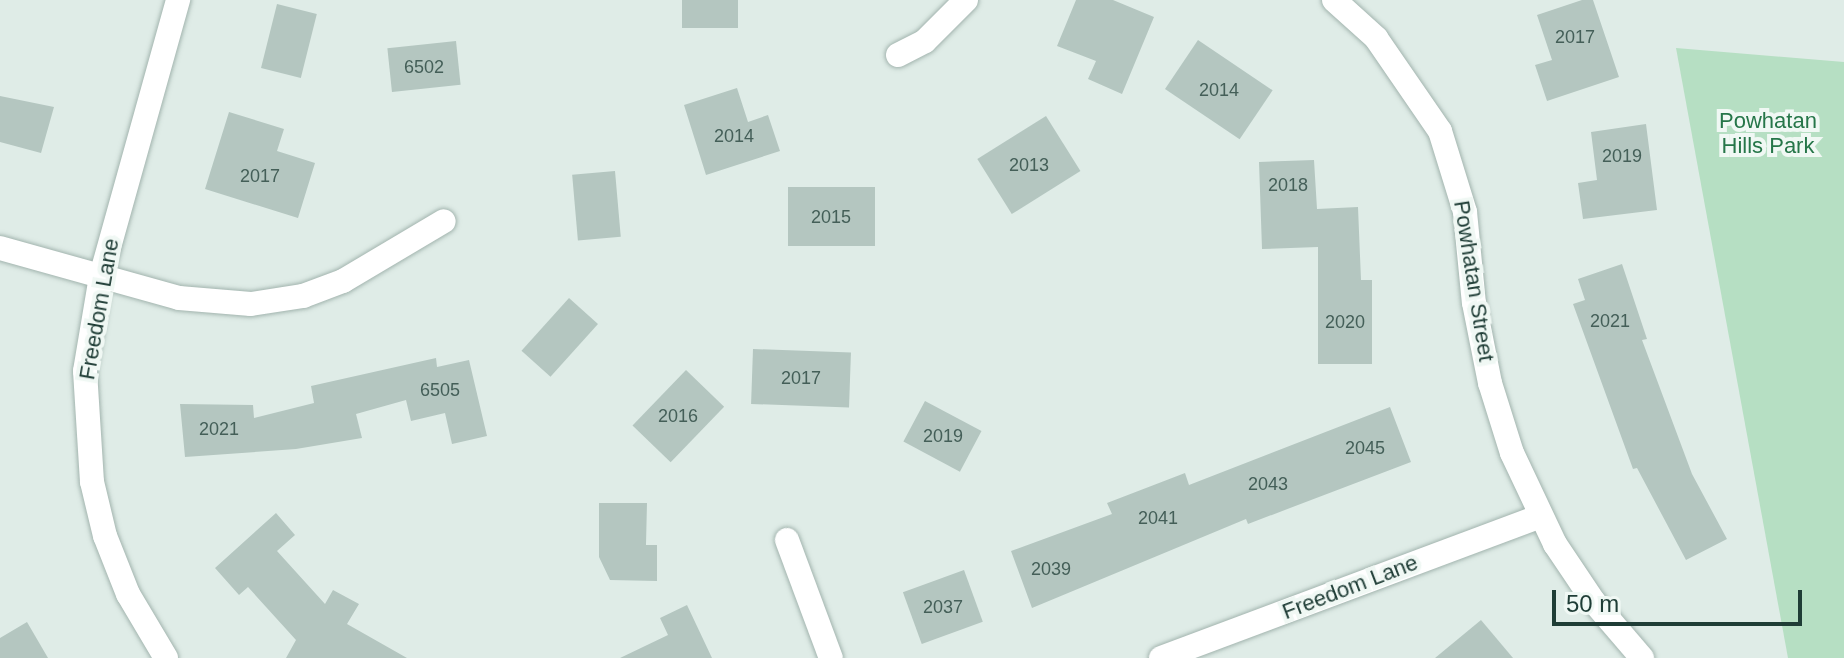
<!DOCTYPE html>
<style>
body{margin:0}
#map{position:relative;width:1844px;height:658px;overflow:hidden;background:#dfece7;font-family:Arial,sans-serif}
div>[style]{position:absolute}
.green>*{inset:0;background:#b6dfc3}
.building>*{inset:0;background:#b4c6c0;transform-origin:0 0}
.roads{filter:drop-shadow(0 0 2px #a2b4ae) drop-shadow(0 0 2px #a2b4ae)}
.street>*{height:24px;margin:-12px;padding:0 12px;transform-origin:12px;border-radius:12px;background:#fff}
.secondary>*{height:24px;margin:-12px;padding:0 12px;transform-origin:12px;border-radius:12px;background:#fff}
span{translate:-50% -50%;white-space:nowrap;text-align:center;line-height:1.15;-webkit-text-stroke:8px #f0f8f4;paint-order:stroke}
.number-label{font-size:18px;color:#445f58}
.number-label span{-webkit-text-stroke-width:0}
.park-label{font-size:22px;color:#267649}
.street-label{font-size:22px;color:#1f3d36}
.scale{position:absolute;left:1552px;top:590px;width:250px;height:36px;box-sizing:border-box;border:4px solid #1f3d36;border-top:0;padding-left:10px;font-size:24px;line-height:28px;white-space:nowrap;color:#1f3d36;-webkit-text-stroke:6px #f0f8f4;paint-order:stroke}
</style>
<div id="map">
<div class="green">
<div style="clip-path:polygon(1676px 48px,1844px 62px,1844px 658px,1788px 658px)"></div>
</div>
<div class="building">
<div style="left:682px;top:0;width:56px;height:28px"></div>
<div style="clip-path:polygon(1076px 0,1113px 0,1154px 17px,1122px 94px,1088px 79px,1096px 61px,1057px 46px)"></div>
<div style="clip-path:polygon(1582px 0,1593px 0,1619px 77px,1547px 101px,1535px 65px,1552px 60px,1537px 15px)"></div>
<div style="left:277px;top:4px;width:41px;height:66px;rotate:14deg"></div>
<div style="left:1198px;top:40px;width:90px;height:59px;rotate:34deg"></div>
<div style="left:456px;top:41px;width:44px;height:69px;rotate:84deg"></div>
<div style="clip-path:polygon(737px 88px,748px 122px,768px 115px,780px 151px,706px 175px,684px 105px)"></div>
<div style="clip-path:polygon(0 96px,54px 107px,41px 153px,0 142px)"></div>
<div style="clip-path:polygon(229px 112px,284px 129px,277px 151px,315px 163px,298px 218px,205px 189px)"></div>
<div style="left:1046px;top:116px;width:65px;height:81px;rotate:58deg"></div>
<div style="clip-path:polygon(1646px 124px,1657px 210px,1583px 219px,1578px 183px,1597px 180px,1591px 132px)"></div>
<div style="clip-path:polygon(1314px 160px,1317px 209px,1358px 207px,1361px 280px,1372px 280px,1372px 364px,1318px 364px,1318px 247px,1262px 249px,1259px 162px)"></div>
<div style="left:615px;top:171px;width:66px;height:43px;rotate:85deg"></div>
<div style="left:788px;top:187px;width:87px;height:59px"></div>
<div style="clip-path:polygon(1622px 264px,1647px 339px,1642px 340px,1692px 474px,1727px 539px,1686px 560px,1637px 468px,1633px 469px,1573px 304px,1585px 300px,1578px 279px)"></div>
<div style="left:569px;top:298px;width:39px;height:71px;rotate:42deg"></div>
<div style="left:753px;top:349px;width:98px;height:55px;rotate:2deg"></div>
<div style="clip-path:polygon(436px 358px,437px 367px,469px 360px,487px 436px,452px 444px,445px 413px,411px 421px,406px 400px,356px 414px,362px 438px,296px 449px,185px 457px,180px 404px,253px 405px,254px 418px,314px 403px,311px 386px)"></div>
<div style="left:686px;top:370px;width:53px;height:77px;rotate:44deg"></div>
<div style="left:925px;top:401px;width:64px;height:46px;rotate:28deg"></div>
<div style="clip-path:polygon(1390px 407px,1411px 462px,1248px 524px,1246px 519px,1032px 608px,1011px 551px,1112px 514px,1107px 503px,1185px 473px,1189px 485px)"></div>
<div style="clip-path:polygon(599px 503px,647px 503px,646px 545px,657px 545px,657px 581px,610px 580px,599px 557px)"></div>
<div style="clip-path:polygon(276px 513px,295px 535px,277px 551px,325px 604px,333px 590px,359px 604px,347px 624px,407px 658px,286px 658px,296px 640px,248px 587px,239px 595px,215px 568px)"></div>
<div style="left:964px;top:570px;width:55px;height:65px;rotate:70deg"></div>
<div style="clip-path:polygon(687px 605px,712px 658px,620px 658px,668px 635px,660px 618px)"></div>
<div style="clip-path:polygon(1481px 620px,1513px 658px,1435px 658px)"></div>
<div style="clip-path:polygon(27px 622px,48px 658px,0 658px,0 638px)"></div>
</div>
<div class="roads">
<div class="street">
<div style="left:898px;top:55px;width:30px;rotate:-27deg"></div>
<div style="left:925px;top:41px;width:58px;rotate:-45deg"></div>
<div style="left:0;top:248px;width:186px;rotate:15.6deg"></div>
<div style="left:179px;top:298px;width:72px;rotate:4.8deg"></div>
<div style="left:251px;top:304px;width:53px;rotate:-8.7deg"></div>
<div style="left:303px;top:296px;width:43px;rotate:-20.6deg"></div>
<div style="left:343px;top:281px;width:117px;rotate:-30.7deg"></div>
<div style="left:787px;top:540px;width:126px;rotate:69.6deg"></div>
<div style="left:166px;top:658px;width:74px;rotate:-120.7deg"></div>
<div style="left:128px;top:594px;width:62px;rotate:-111.6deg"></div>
<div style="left:105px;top:536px;width:56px;rotate:-103.5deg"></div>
<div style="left:92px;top:482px;width:111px;rotate:-93.6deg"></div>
<div style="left:85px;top:371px;width:96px;rotate:-80.4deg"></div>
<div style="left:101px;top:276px;width:287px;rotate:-74.4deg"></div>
<div style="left:1161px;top:658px;width:405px;rotate:-20.5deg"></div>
</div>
<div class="secondary">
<div style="left:1334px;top:0;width:57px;rotate:42.1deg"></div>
<div style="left:1376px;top:38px;width:113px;rotate:55.5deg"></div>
<div style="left:1440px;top:131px;width:85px;rotate:72.8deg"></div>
<div style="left:1465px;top:212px;width:91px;rotate:84.4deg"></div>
<div style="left:1474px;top:303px;width:82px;rotate:78.7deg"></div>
<div style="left:1490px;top:383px;width:73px;rotate:72.6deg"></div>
<div style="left:1512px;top:453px;width:101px;rotate:64.7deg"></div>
<div style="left:1555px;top:544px;width:70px;rotate:56.1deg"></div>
<div style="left:1594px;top:602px;width:74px;rotate:49.4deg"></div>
</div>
</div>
<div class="number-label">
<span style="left:1575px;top:37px">2017</span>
<span style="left:424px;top:67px">6502</span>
<span style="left:1219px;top:90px">2014</span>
<span style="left:734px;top:136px">2014</span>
<span style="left:1622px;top:156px">2019</span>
<span style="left:1029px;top:165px">2013</span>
<span style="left:260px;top:176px">2017</span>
<span style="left:1288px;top:185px">2018</span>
<span style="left:831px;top:217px">2015</span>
<span style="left:1610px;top:321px">2021</span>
<span style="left:1345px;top:322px">2020</span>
<span style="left:801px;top:378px">2017</span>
<span style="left:440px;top:390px">6505</span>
<span style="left:678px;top:416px">2016</span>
<span style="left:219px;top:429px">2021</span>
<span style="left:943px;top:436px">2019</span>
<span style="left:1365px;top:448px">2045</span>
<span style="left:1268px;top:484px">2043</span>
<span style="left:1158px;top:518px">2041</span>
<span style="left:1051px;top:569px">2039</span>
<span style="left:943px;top:607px">2037</span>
</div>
<div class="park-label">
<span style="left:1768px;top:133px">Powhatan<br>Hills Park</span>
</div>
<div class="street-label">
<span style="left:1474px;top:281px;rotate:81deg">Powhatan Street</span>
<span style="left:99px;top:309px;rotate:-80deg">Freedom Lane</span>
<span style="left:1350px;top:587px;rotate:-21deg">Freedom Lane</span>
</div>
<div class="scale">50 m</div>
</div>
